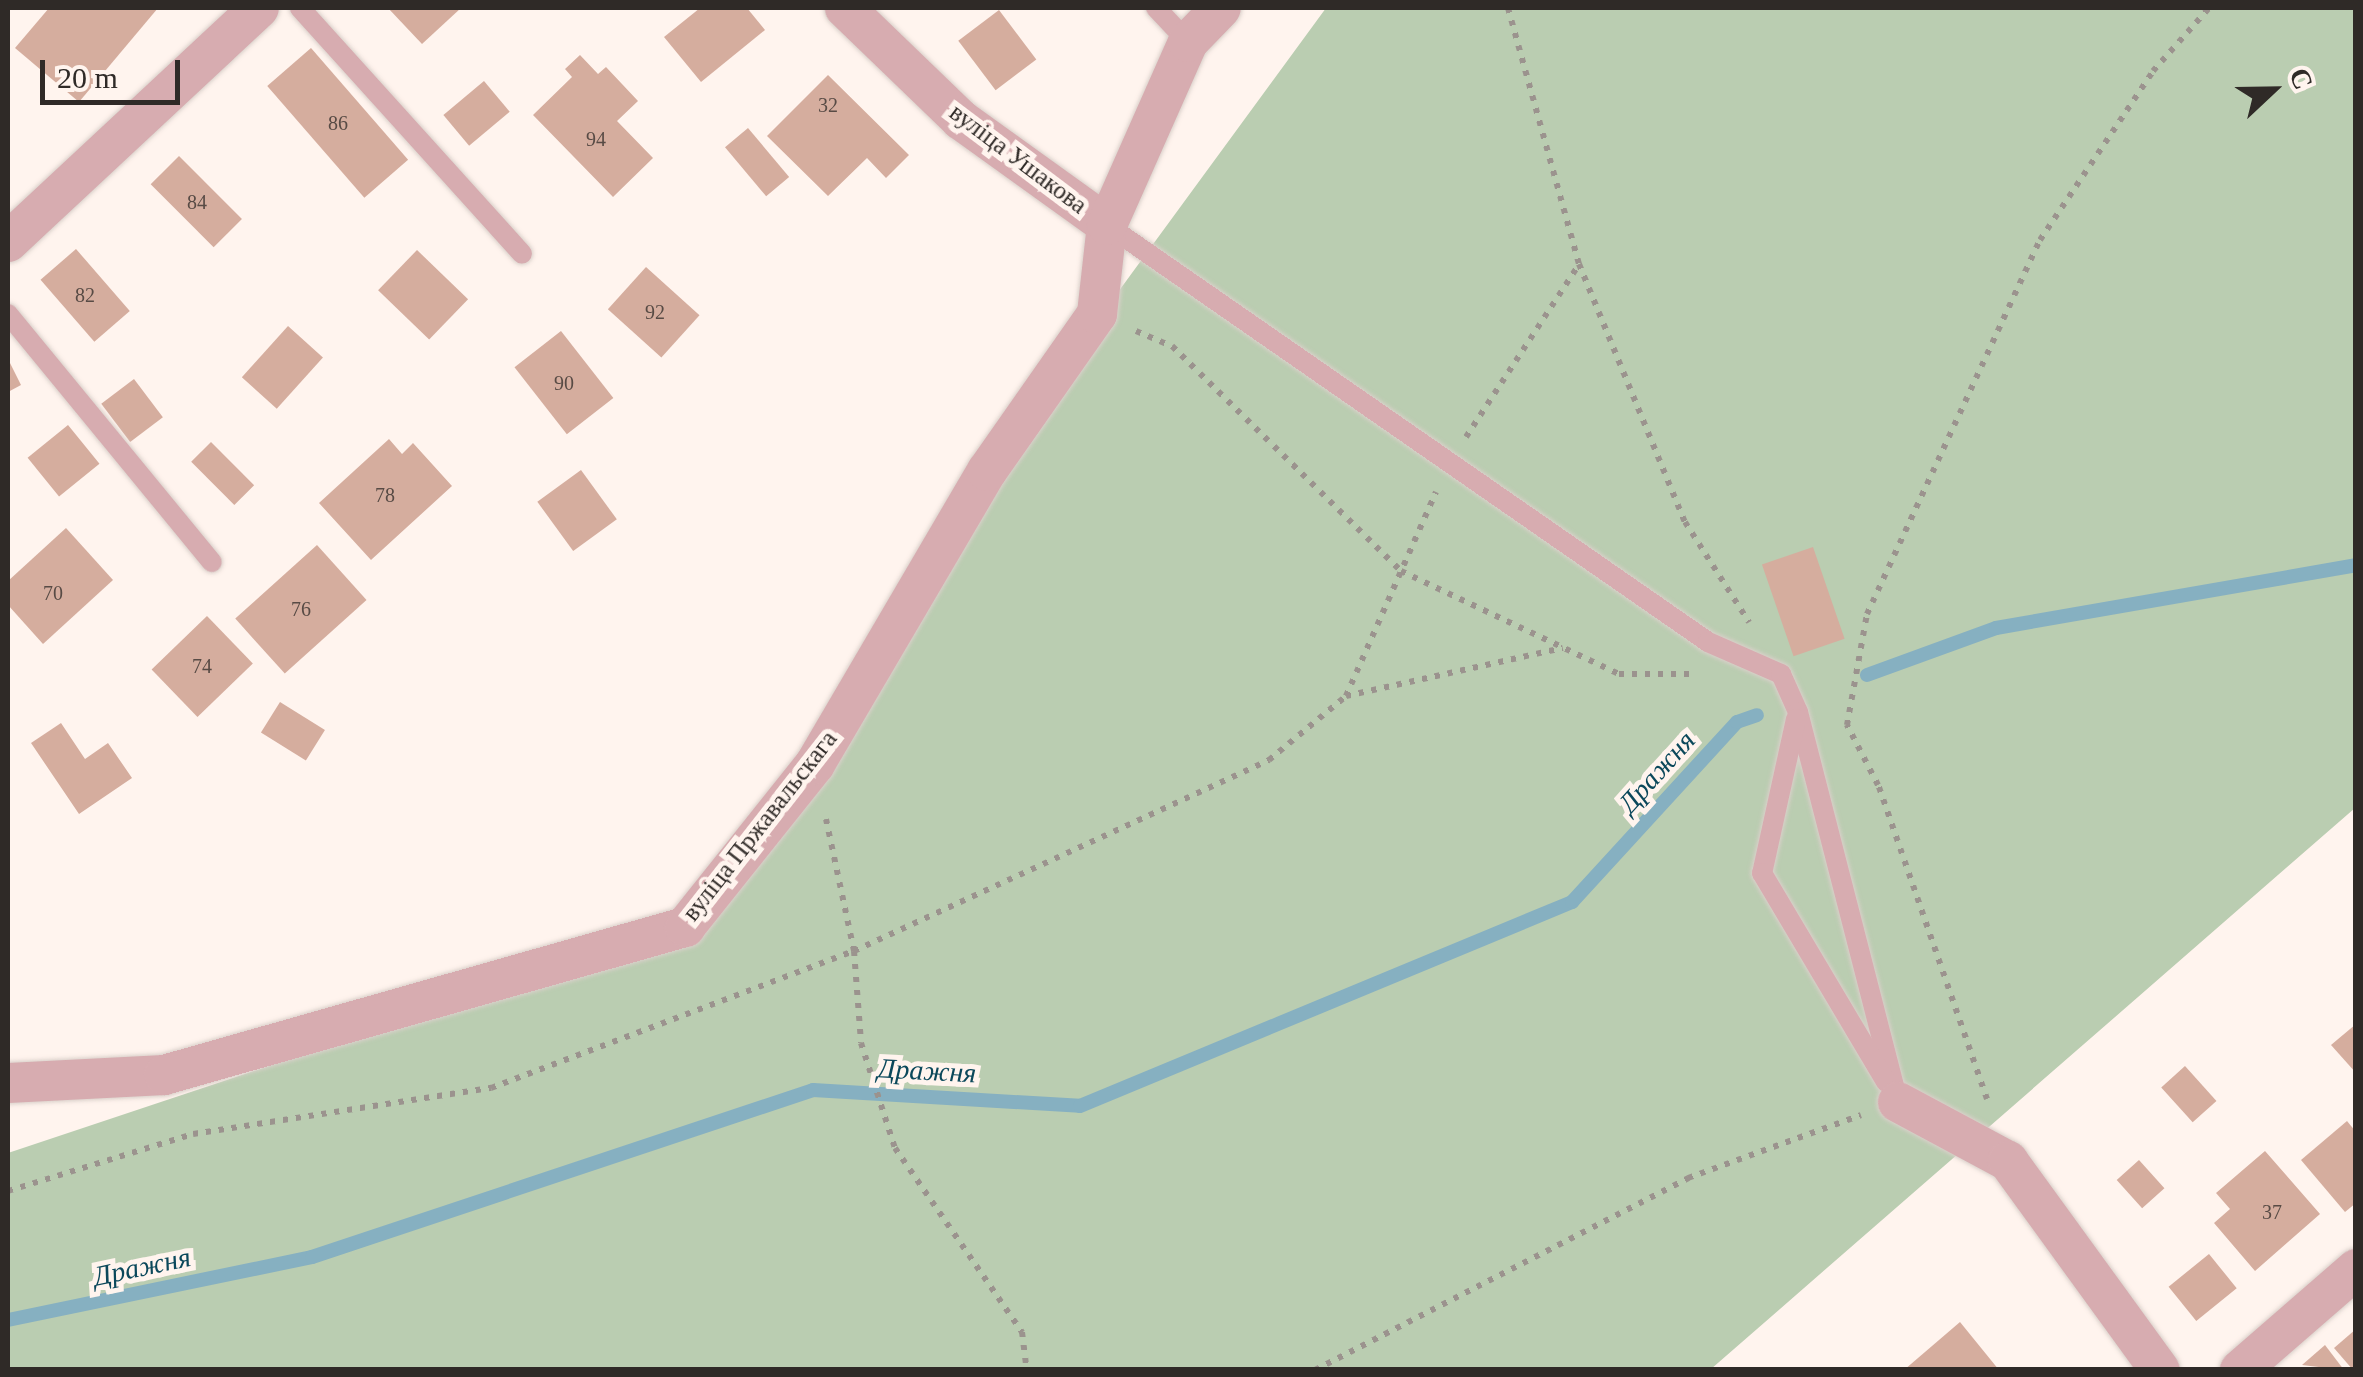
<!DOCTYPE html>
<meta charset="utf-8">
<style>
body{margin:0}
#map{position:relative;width:2363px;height:1377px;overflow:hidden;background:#fff4ee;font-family:Georgia,serif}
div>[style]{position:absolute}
.green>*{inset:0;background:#bacdb1}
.stream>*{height:14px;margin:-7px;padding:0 7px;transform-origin:7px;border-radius:7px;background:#86b0c1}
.building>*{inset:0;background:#d5ad9e;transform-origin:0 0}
.path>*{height:6px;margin-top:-3px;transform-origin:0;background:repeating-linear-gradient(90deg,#9b938e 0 5px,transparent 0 13px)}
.roads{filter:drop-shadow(0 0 2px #dad0ca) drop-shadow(0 0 2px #dad0ca)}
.service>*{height:20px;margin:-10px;padding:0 10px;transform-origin:10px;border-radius:10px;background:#d7acb0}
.minor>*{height:40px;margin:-20px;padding:0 20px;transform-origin:20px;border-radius:20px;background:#d7acb0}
span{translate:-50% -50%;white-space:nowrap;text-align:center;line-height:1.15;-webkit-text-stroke:10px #fff4ee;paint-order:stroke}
.number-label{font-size:20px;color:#584b45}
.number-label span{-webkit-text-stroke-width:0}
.street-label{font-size:25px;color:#2f2a27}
.water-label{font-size:28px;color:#0b485b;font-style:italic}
.frame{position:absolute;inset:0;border:10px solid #2f2a27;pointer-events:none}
.north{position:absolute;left:2223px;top:40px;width:100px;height:100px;-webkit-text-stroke:8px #fff4ee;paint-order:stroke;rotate:68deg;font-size:28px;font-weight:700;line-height:40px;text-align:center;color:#2f2a27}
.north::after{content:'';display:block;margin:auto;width:35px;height:45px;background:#2f2a27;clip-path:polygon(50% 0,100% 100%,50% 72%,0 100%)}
.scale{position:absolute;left:40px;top:60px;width:140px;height:45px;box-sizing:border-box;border:5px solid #2f2a27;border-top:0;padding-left:12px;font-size:30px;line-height:35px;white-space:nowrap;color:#2f2a27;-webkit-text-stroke:8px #fff4ee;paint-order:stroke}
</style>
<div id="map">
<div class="green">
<div style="clip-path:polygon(1326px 8px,2355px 8px,2355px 808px,1711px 1369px,8px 1369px,8px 1153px,685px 927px,987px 471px)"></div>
</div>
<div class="stream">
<div style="left:1867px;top:675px;width:137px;rotate:-20deg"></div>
<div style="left:1996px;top:628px;width:365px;rotate:-9.9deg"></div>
<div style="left:8px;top:1320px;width:310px;rotate:-11.7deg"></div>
<div style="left:312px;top:1257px;width:528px;rotate:-18.43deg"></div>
<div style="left:813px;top:1090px;width:267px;rotate:3.4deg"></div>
<div style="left:1080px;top:1106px;width:533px;rotate:-22.52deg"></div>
<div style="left:1572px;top:902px;width:244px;rotate:-47.5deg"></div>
<div style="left:1737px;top:722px;width:21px;rotate:-19deg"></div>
</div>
<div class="building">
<div style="clip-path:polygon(49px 8px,158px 8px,79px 102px,15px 48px)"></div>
<div style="clip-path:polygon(388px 8px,461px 8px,422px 44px)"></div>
<div style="clip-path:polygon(700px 8px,747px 8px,765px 30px,701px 82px,664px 37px)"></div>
<div style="left:999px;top:10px;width:62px;height:51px;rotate:53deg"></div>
<div style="left:311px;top:48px;width:148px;height:58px;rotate:49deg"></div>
<div style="clip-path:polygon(580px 55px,598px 74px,606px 67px,638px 101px,617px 121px,653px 158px,613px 197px,533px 115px,572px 77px,565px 69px)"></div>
<div style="clip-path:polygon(828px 75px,909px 155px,886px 178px,867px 158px,828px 196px,767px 136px)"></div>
<div style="left:484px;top:81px;width:40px;height:53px;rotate:50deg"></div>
<div style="left:748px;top:128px;width:64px;height:30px;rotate:50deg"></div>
<div style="left:179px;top:156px;width:89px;height:40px;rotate:45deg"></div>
<div style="left:76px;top:249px;width:82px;height:47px;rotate:49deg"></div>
<div style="left:417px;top:250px;width:71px;height:56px;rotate:44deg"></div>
<div style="left:646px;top:267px;width:72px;height:57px;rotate:42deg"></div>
<div style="left:288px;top:326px;width:47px;height:69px;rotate:42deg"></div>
<div style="left:561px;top:331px;width:85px;height:59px;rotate:52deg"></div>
<div style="clip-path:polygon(8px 359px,21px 385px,8px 392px)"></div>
<div style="left:134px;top:379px;width:48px;height:41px;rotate:53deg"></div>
<div style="left:68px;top:425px;width:50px;height:52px;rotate:51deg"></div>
<div style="clip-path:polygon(389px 439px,402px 454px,413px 443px,452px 486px,371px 560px,319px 503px)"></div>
<div style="left:211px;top:442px;width:61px;height:28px;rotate:45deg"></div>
<div style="left:581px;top:470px;width:61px;height:54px;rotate:54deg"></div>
<div style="clip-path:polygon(66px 528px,113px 580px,43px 644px,8px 605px,8px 581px)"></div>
<div style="left:317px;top:545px;width:74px;height:110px;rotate:48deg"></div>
<div style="left:1813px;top:547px;width:97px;height:54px;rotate:71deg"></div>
<div style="left:207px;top:616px;width:66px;height:77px;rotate:46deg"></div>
<div style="left:280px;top:702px;width:53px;height:36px;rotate:32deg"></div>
<div style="clip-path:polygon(61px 723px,85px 759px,108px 743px,132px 778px,79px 814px,31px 743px)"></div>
<div style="clip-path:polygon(2356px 1024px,2356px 1073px,2331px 1045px)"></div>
<div style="left:2185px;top:1066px;width:47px;height:32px;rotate:48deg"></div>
<div style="clip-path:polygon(2347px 1121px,2356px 1132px,2356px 1203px,2345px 1212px,2301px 1160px)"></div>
<div style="clip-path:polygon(2265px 1151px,2320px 1214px,2255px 1271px,2214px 1223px,2230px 1209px,2216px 1193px)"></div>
<div style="left:2139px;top:1160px;width:38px;height:30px;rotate:48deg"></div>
<div style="left:2209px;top:1254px;width:44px;height:52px;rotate:51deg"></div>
<div style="clip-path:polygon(1960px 1322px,1999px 1370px,1904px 1370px)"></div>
<div style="clip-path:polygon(2356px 1329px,2356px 1370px,2353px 1370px,2334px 1348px)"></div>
<div style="clip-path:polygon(2325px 1345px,2344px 1370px,2302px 1365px)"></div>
</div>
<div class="path">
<div style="left:1508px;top:8px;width:266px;rotate:74.5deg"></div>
<div style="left:1579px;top:264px;width:279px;rotate:67.7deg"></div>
<div style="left:1685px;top:522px;width:119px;rotate:57.4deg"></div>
<div style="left:1136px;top:331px;width:39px;rotate:23deg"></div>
<div style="left:1172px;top:346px;width:321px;rotate:44.5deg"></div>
<div style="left:1401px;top:571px;width:241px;rotate:25.3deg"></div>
<div style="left:1619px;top:674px;width:76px"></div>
<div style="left:1466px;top:437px;width:207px;rotate:-56.8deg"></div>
<div style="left:1346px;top:696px;width:222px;rotate:-12.5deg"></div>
<div style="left:826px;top:819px;width:135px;rotate:78deg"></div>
<div style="left:854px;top:951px;width:92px;rotate:85.6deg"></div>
<div style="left:861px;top:1043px;width:110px;rotate:72.1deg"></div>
<div style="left:895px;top:1148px;width:224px;rotate:55.4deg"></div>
<div style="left:1022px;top:1332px;width:38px;rotate:83deg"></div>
<div style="left:1987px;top:1099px;width:332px;rotate:-109.1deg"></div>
<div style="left:1878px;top:785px;width:68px;rotate:-117.3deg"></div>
<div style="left:1847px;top:725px;width:113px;rotate:-79.8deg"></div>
<div style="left:1867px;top:614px;width:412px;rotate:-65.2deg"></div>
<div style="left:2040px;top:240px;width:203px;rotate:-56.2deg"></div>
<div style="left:2153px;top:71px;width:84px;rotate:-48.4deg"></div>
<div style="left:8px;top:1191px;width:194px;rotate:-17.1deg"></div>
<div style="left:193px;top:1134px;width:302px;rotate:-8.8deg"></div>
<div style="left:491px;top:1088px;width:388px;rotate:-20.7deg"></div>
<div style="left:854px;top:951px;width:457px;rotate:-24.7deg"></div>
<div style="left:1269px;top:760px;width:100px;rotate:-39.7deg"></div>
<div style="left:1346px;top:696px;width:223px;rotate:-66.2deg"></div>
<div style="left:1315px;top:1370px;width:420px;rotate:-27.2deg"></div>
<div style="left:1688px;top:1178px;width:184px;rotate:-20deg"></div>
</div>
<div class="roads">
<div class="service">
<div style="left:300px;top:8px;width:331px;rotate:47.9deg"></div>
<div style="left:1156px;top:8px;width:47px;rotate:46.7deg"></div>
<div style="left:1107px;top:225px;width:731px;rotate:34.75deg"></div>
<div style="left:1708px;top:642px;width:80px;rotate:23.7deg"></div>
<div style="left:1781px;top:674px;width:42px;rotate:65.9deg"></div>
<div style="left:1798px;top:712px;width:403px;rotate:75.6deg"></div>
<div style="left:8px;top:314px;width:321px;rotate:50.6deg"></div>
<div style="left:1796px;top:719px;width:158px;rotate:102.4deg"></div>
<div style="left:1762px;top:873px;width:243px;rotate:59.3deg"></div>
</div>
<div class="minor">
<div style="left:845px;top:8px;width:161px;rotate:44deg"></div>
<div style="left:961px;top:120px;width:180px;rotate:35.7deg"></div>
<div style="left:8px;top:242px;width:343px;rotate:-43deg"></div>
<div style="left:8px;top:1083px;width:156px;rotate:-2.9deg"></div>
<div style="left:164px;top:1075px;width:542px;rotate:-15.86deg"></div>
<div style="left:685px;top:927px;width:208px;rotate:-51.4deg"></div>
<div style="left:815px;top:764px;width:340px;rotate:-59.6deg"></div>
<div style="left:987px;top:471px;width:192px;rotate:-55deg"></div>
<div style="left:1097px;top:314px;width:90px;rotate:-83.6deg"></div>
<div style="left:1107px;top:225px;width:200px;rotate:-66.1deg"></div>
<div style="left:1188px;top:42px;width:47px;rotate:-45.9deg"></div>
<div style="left:1898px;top:1102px;width:125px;rotate:28.2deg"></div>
<div style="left:2008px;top:1161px;width:258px;rotate:54deg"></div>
<div style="left:2240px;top:1370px;width:154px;rotate:-41deg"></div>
</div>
</div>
<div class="number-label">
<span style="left:828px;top:105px">32</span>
<span style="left:338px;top:123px">86</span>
<span style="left:596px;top:139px">94</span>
<span style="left:197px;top:202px">84</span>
<span style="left:85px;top:295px">82</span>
<span style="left:655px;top:312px">92</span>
<span style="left:564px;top:383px">90</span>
<span style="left:385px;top:495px">78</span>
<span style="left:53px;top:593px">70</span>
<span style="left:301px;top:609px">76</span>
<span style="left:202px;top:666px">74</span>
<span style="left:2272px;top:1212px">37</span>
</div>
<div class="street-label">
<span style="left:1018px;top:159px;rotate:37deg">вуліца Ушакова</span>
<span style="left:760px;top:826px;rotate:-52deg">вуліца Пржавальскага</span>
</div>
<div class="water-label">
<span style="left:1657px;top:772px;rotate:-48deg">Дражня</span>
<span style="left:927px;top:1071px;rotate:3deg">Дражня</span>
<span style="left:142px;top:1267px;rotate:-12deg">Дражня</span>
</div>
<div class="frame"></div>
<div class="north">С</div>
<div class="scale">20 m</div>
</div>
